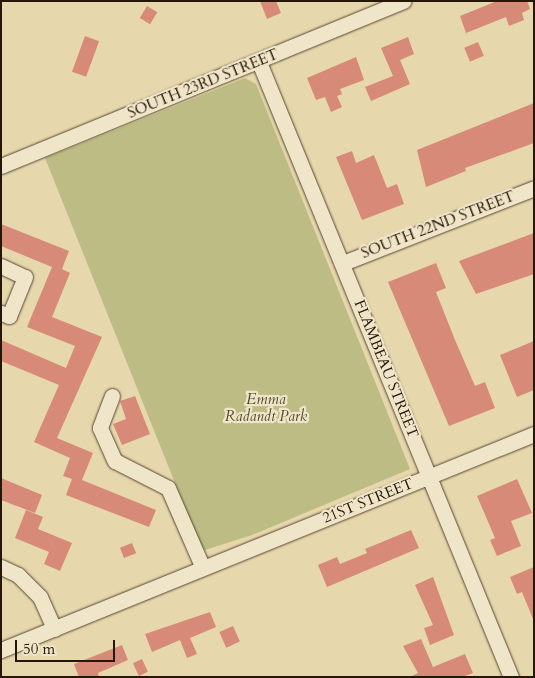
<!DOCTYPE html>
<style>
body{margin:0}
#map{position:relative;width:535px;height:678px;overflow:hidden;background:#e7d7ac;font-family:Cardo,serif}
div>[style]{position:absolute}
.green>*{inset:0;background:#bdbc84}
.building>*{inset:0;background:#d78a78;transform-origin:0 0}
.roads{filter:drop-shadow(0 0 1px #56462f) drop-shadow(0 0 1px #56462f)}
.minor>*{height:15px;margin:-7.5px;padding:0 7.5px;transform-origin:7.5px;border-radius:7.5px;background:#efe5c9}
span{translate:-50% -50%;white-space:nowrap;text-align:center;line-height:1.15;-webkit-text-stroke:4.5px #efe5c9;paint-order:stroke}
.street-label{font-size:15px;color:#261605}
.park-label{font-size:15px;color:#53482b;font-style:italic}
.frame{position:absolute;inset:0;border:2px solid #261605;pointer-events:none}
.scale{position:absolute;left:15px;top:640px;width:100px;height:22px;box-sizing:border-box;border:2px solid #261605;border-top:0;padding-left:6px;font-size:15px;line-height:18px;white-space:nowrap;color:#261605;-webkit-text-stroke:4px #efe5c9;paint-order:stroke}
</style>
<div id="map">
<div class="green">
<div style="clip-path:polygon(245px 78px,256px 84px,410px 469px,252px 535px,205px 550px,199px 543px,45px 158px)"></div>
</div>
<div class="building">
<div style="clip-path:polygon(260px 1px,276px 1px,281px 13px,267px 19px)"></div>
<div style="clip-path:polygon(497px 1px,527px 1px,530px 9px,522px 13px,524px 20px,509px 26px,506px 17px,466px 33px,460px 16px)"></div>
<div style="left:147px;top:6px;width:12px;height:14px;rotate:31deg"></div>
<div style="left:85px;top:36px;width:15px;height:38px;rotate:20deg"></div>
<div style="clip-path:polygon(408px 37px,414px 54px,400px 60px,410px 84px,371px 101px,365px 87px,393px 76px,381px 48px)"></div>
<div style="left:478px;top:42px;width:15px;height:15px;rotate:67deg"></div>
<div style="clip-path:polygon(356px 57px,364px 80px,340px 89px,342px 94px,337px 96px,342px 107px,331px 112px,325px 97px,316px 100px,307px 78px)"></div>
<div style="clip-path:polygon(534px 103px,534px 143px,465px 168px,466px 171px,426px 187px,417px 150px)"></div>
<div style="clip-path:polygon(352px 151px,356px 163px,374px 155px,387px 188px,397px 184px,404px 204px,362px 220px,336px 157px)"></div>
<div style="clip-path:polygon(1px 224px,69px 251px,62px 269px,70px 273px,52px 317px,102px 337px,57px 438px,93px 453px,82px 480px,156px 510px,149px 527px,66px 495px,72px 479px,63px 476px,70px 458px,34px 442px,59px 385px,1px 361px,1px 340px,66px 368px,75px 346px,27px 327px,52px 267px,1px 246px)"></div>
<div style="clip-path:polygon(534px 233px,534px 274px,476px 294px,459px 261px)"></div>
<div style="clip-path:polygon(436px 263px,446px 288px,436px 292px,455px 340px,475px 386px,485px 382px,495px 408px,449px 426px,388px 282px)"></div>
<div style="clip-path:polygon(534px 341px,534px 390px,517px 397px,500px 355px)"></div>
<div style="clip-path:polygon(135px 396px,150px 434px,122px 445px,113px 424px,126px 419px,120px 401px)"></div>
<div style="clip-path:polygon(1px 478px,42px 495px,35px 513px,1px 500px)"></div>
<div style="clip-path:polygon(517px 479px,532px 513px,511px 521px,521px 546px,497px 556px,490px 540px,495px 538px,477px 496px)"></div>
<div style="clip-path:polygon(26px 510px,43px 517px,38px 529px,72px 543px,60px 571px,44px 564px,49px 552px,15px 538px)"></div>
<div style="clip-path:polygon(411px 530px,419px 548px,327px 587px,318px 565px,337px 557px,340px 564px,367px 553px,365px 549px)"></div>
<div style="left:132px;top:543px;width:11px;height:13px;rotate:68deg"></div>
<div style="clip-path:polygon(534px 567px,534px 619px,533px 619px,522px 592px,517px 594px,510px 577px)"></div>
<div style="clip-path:polygon(433px 577px,454px 635px,430px 645px,424px 628px,433px 625px,415px 585px)"></div>
<div style="clip-path:polygon(210px 612px,216px 627px,190px 638px,197px 654px,187px 658px,180px 640px,152px 652px,145px 634px)"></div>
<div style="left:233px;top:626px;width:17px;height:15px;rotate:66deg"></div>
<div style="clip-path:polygon(421px 639px,433px 667px,465px 654px,473px 673px,462px 677px,410px 677px,418px 673px,403px 646px)"></div>
<div style="clip-path:polygon(122px 645px,128px 660px,98px 673px,99px 677px,79px 677px,74px 664px)"></div>
<div style="left:142px;top:659px;width:14px;height:10px;rotate:65deg"></div>
</div>
<div class="roads">
<div class="minor">
<div style="left:259px;top:62px;width:665px;rotate:67.72deg"></div>
<div style="left:1px;top:166px;width:435px;rotate:-22.3deg"></div>
<div style="left:343px;top:263px;width:205px;rotate:-21.4deg"></div>
<div style="left:1px;top:266px;width:26px;rotate:25deg"></div>
<div style="left:25px;top:277px;width:42px;rotate:112.3deg"></div>
<div style="left:9px;top:316px;width:9px;rotate:-159deg"></div>
<div style="left:112px;top:396px;width:34px;rotate:111deg"></div>
<div style="left:100px;top:428px;width:36px;rotate:66deg"></div>
<div style="left:115px;top:461px;width:59px;rotate:27deg"></div>
<div style="left:168px;top:488px;width:87px;rotate:66.4deg"></div>
<div style="left:1px;top:567px;width:19px;rotate:25deg"></div>
<div style="left:18px;top:575px;width:31px;rotate:45deg"></div>
<div style="left:40px;top:597px;width:35px;rotate:66deg"></div>
<div style="left:1px;top:650px;width:575px;rotate:-22.06deg"></div>
</div>
</div>
<div class="street-label">
<span style="left:203px;top:84px;rotate:-22deg">SOUTH 23RD STREET</span>
<span style="left:438px;top:225px;rotate:-21deg">SOUTH 22ND STREET</span>
<span style="left:386px;top:369px;rotate:68deg">FLAMBEAU STREET</span>
<span style="left:368px;top:501px;rotate:-22deg">21ST STREET</span>
</div>
<div class="park-label">
<span style="left:266px;top:408px">Emma<br>Radandt Park</span>
</div>
<div class="frame"></div>
<div class="scale">50 m</div>
</div>
